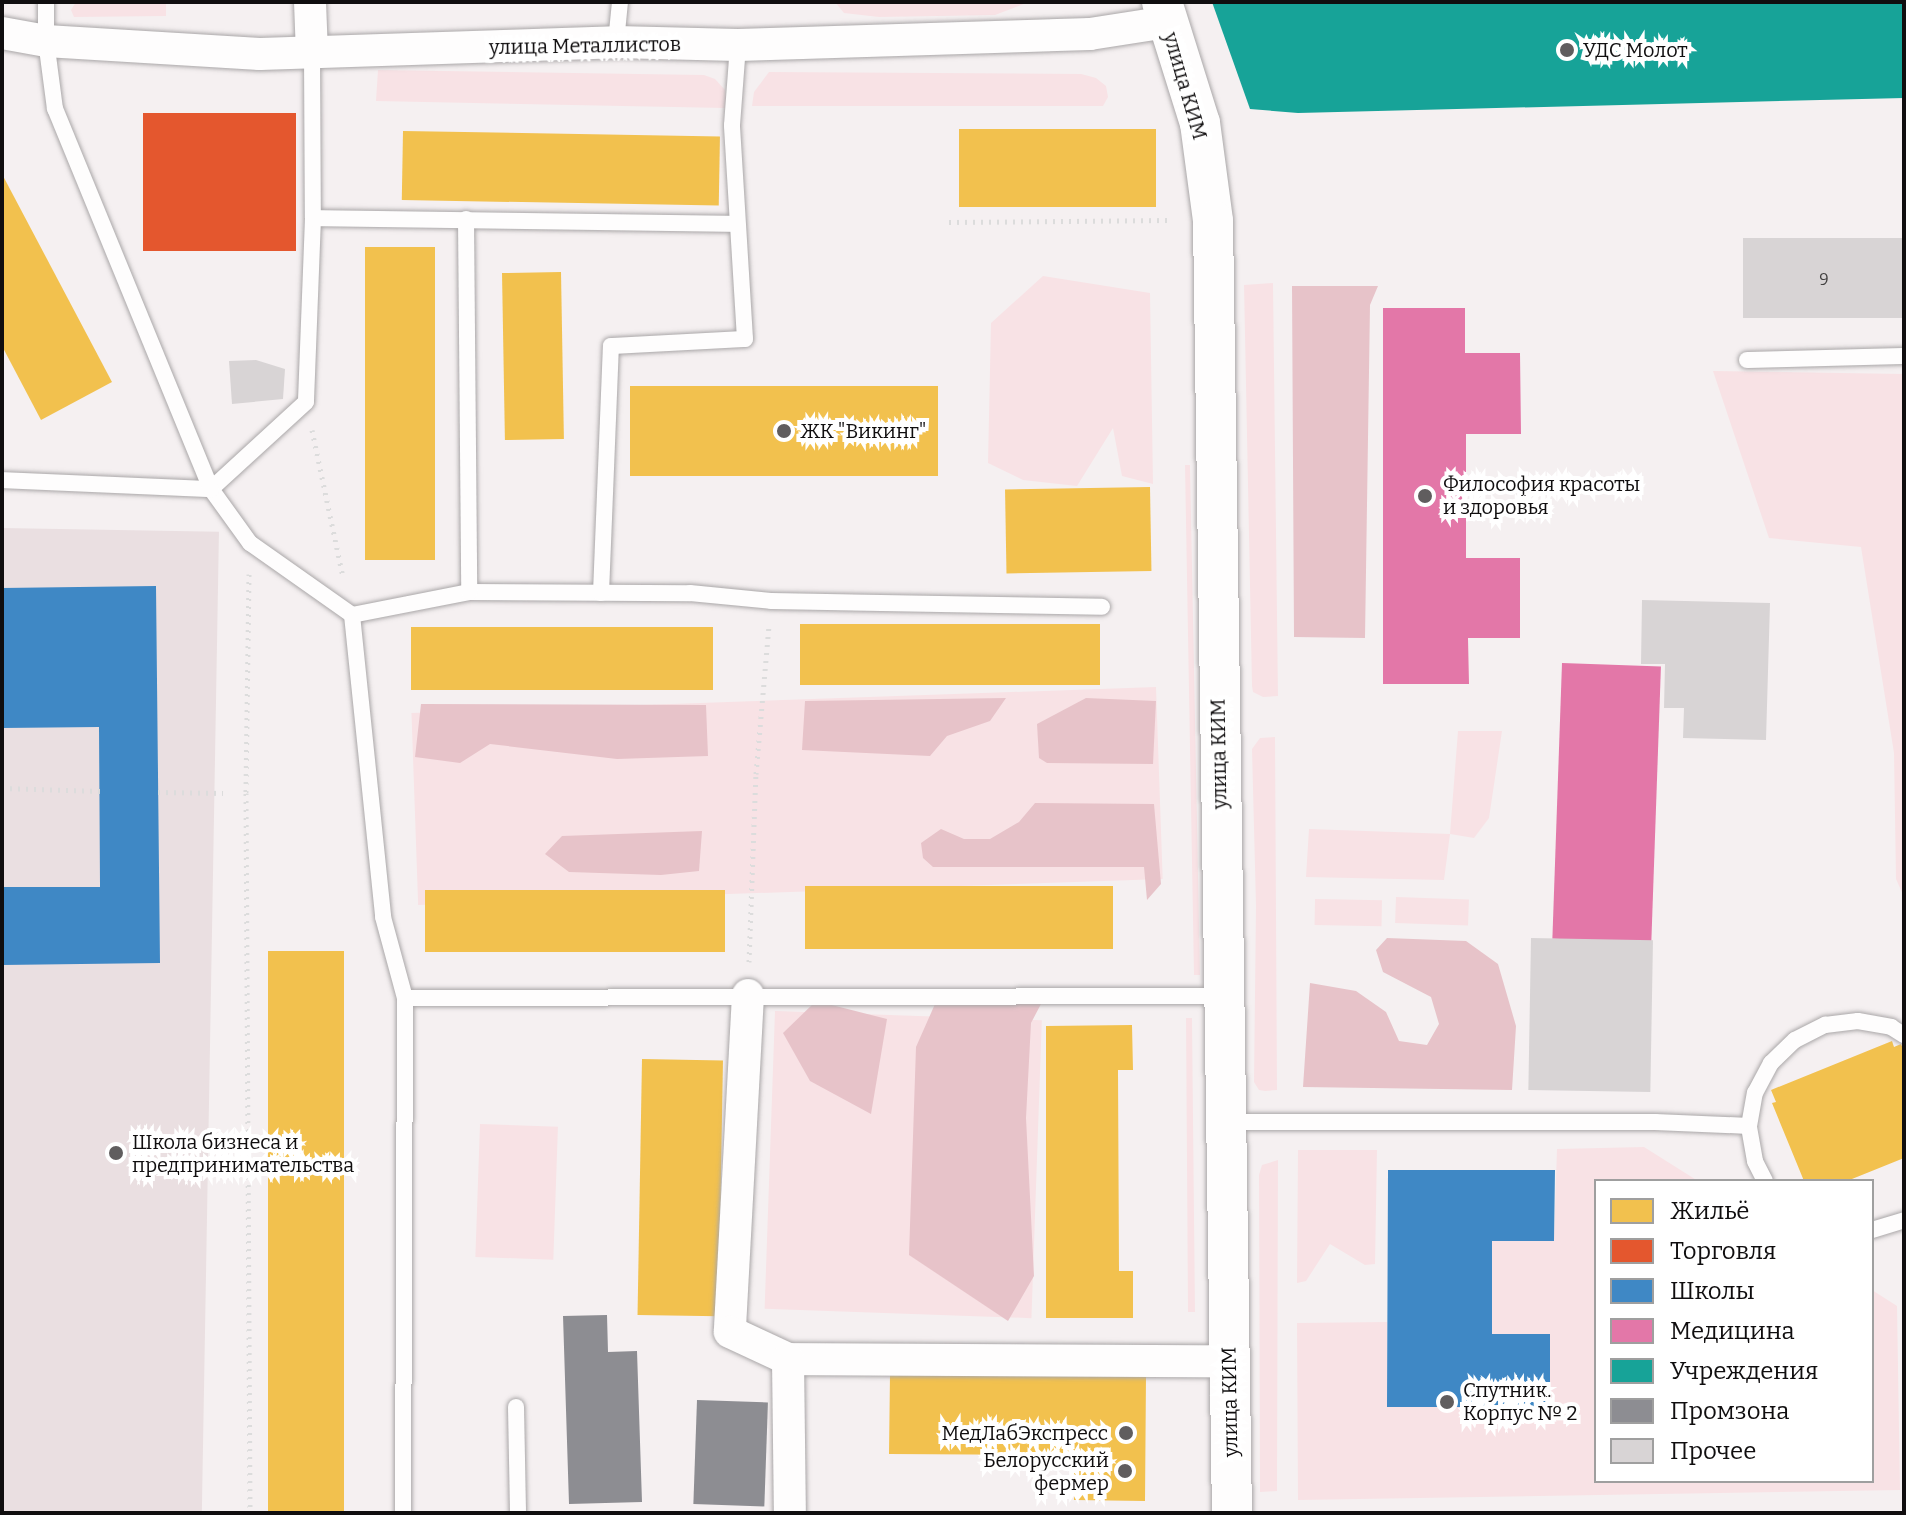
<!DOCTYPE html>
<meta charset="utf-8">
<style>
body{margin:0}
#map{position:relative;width:1906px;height:1515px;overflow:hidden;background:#f5f0f1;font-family:Bitter,serif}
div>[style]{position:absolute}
.built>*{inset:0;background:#eadfe1;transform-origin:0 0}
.green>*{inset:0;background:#f8e2e5;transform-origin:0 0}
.forest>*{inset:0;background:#e7c3c9}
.homes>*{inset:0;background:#f2c14e;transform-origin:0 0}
.shops>*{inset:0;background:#e4572e;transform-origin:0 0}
.schools>*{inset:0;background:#3f88c5}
.health>*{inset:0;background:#e377a8;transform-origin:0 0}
.public>*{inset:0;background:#17a398}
.industry>*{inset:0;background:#8d8d92;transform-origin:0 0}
.building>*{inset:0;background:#d8d4d5;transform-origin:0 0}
.path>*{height:5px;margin-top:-2.5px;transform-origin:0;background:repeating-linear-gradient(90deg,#dcdcdc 0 2px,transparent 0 8px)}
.roads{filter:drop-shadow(0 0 2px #aaa7a8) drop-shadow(0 0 2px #aaa7a8)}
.service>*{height:16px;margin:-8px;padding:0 8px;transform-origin:8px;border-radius:8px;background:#fefdfd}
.minor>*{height:32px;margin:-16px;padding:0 16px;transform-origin:16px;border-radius:16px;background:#fefdfd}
.tertiary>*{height:40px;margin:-20px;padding:0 20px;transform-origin:20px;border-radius:20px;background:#fefdfd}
.dots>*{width:22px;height:22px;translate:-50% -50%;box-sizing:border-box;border:4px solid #fff;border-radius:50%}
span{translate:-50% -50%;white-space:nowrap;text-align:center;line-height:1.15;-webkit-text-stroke:8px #fff;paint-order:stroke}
.number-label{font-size:16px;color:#424040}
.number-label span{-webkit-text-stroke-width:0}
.street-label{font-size:20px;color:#100e0f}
.poi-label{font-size:20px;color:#100e0f}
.left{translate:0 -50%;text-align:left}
.right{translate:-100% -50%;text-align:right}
.frame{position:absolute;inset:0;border:4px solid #100e0f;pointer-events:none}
.legend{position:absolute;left:1594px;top:1179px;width:280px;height:304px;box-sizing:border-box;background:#fff;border:2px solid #9f9f9f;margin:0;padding:10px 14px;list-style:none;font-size:24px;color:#100e0f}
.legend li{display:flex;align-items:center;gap:16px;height:40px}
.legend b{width:40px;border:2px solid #9f9f9f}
</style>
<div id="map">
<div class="built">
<div style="left:2px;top:528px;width:217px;height:985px;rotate:1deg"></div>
</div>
<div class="green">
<div style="clip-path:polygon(76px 2px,166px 2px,166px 16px,74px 17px,71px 10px)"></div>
<div style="clip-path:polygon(835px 2px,1029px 2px,995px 15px,879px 17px,844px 13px)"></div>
<div style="clip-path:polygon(378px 70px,704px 75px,715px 79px,725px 90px,726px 98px,725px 108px,376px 101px)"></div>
<div style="clip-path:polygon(769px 72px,1081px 74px,1096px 78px,1106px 86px,1108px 97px,1103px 106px,752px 106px,754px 92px)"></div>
<div style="clip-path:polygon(1043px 276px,1150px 293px,1153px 484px,1122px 476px,1113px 428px,1077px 486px,1023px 480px,988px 463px,991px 323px)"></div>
<div style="clip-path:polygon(1273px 283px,1278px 696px,1263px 697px,1253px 692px,1252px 686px,1244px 285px)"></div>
<div style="clip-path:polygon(1713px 371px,1904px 374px,1904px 897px,1896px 879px,1894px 753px,1861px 547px,1769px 538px)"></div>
<div style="clip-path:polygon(1185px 465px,1190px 465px,1200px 975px,1194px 975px)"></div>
<div style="left:1156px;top:687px;width:192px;height:745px;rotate:88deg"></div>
<div style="clip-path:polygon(1458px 731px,1502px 731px,1489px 818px,1474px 838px,1450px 834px,1444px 880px,1306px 877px,1309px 829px,1450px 834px)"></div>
<div style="clip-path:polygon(1275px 737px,1277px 1090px,1265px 1091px,1259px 1090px,1254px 1082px,1256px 906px,1252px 749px,1260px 738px)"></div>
<div style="left:1396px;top:897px;width:73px;height:26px;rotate:2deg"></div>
<div style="left:1315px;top:899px;width:67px;height:26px;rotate:1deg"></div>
<div style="left:775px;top:1011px;width:267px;height:298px;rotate:2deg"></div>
<div style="clip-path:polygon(1186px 1018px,1192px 1018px,1195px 1312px,1188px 1312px)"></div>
<div style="left:480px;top:1124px;width:78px;height:133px;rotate:2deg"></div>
<div style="clip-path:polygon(1644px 1147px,1698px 1181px,1596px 1181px,1596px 1481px,1872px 1481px,1872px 1290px,1897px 1306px,1900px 1490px,1298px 1500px,1297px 1323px,1387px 1322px,1388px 1407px,1549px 1407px,1550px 1334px,1492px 1334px,1492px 1241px,1554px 1240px,1557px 1149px)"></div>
<div style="clip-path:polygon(1298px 1150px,1377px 1150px,1375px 1264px,1365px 1265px,1330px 1244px,1306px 1281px,1297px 1283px)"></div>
<div style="clip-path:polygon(1278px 1160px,1277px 1491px,1260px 1492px,1259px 1175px,1262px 1165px)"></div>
</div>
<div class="forest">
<div style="clip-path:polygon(1292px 286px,1378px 286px,1370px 305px,1365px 638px,1294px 637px)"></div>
<div style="clip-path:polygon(1006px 698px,990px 721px,947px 736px,930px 756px,802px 750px,805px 701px)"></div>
<div style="clip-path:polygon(1086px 698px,1156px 701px,1153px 764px,1047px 763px,1039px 758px,1037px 724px)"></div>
<div style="clip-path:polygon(421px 704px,706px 705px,708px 756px,617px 759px,490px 744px,460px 763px,415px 757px)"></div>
<div style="clip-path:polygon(1035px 803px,1154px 804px,1161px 884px,1147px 900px,1144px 867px,933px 867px,923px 858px,921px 843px,941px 829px,964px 839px,990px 839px,1019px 822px)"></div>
<div style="clip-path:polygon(702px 831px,699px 871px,661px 875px,569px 872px,545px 854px,562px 836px)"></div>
<div style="clip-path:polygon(1387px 938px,1466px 941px,1498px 964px,1516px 1026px,1512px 1090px,1303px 1087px,1310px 983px,1356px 991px,1386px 1012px,1399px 1041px,1427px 1045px,1439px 1024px,1431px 997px,1383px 972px,1376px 950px)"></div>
<div style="clip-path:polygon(816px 1001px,887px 1019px,871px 1114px,810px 1081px,783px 1033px)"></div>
<div style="clip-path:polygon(935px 1004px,1041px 1004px,1031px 1023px,1026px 1118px,1034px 1276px,1008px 1321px,909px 1255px,916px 1047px)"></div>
</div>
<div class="homes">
<div style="left:1156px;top:129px;width:78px;height:197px;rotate:90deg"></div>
<div style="left:403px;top:131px;width:317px;height:69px;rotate:1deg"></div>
<div style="clip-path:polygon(2px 174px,112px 382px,41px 420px,2px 346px)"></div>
<div style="left:365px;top:247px;width:70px;height:313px"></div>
<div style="left:561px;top:272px;width:167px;height:59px;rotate:89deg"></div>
<div style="left:630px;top:386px;width:308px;height:90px"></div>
<div style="left:1150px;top:487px;width:84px;height:145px;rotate:89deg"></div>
<div style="left:800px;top:624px;width:300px;height:61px"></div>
<div style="left:713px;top:627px;width:63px;height:302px;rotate:90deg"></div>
<div style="left:805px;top:886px;width:308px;height:63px"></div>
<div style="left:425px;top:890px;width:300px;height:62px"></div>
<div style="left:344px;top:951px;width:562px;height:76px;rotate:90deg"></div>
<div style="clip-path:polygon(1132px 1025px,1133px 1070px,1118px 1070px,1119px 1271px,1133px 1271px,1133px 1318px,1046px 1318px,1046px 1026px)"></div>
<div style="clip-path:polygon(1892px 1041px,1894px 1047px,1901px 1044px,1904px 1051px,1904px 1158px,1847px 1181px,1804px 1181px,1772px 1103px,1776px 1102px,1771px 1090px)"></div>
<div style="left:642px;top:1059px;width:81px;height:256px;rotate:1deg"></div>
<div style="clip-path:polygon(890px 1374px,1146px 1376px,1145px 1501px,1074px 1500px,1074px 1455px,889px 1454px)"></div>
</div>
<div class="shops">
<div style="left:143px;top:113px;width:153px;height:138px"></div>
</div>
<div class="schools">
<div style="clip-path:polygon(156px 586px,160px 963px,2px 965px,2px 887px,100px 887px,99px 727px,2px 728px,2px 588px)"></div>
<div style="clip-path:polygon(1388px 1170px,1555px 1170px,1554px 1241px,1492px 1241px,1492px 1334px,1550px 1334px,1550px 1407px,1387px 1407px)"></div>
</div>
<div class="health">
<div style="clip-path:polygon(1383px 308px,1465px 308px,1465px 353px,1520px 353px,1521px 434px,1466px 434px,1466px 558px,1520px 558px,1520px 638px,1468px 638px,1469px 684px,1383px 684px)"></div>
<div style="left:1562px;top:663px;width:99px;height:276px;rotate:2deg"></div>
</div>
<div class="public">
<div style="clip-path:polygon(1212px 2px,1904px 2px,1904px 98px,1298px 113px,1250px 109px)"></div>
</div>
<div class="industry">
<div style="clip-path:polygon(607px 1315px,608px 1352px,637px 1351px,642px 1502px,569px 1504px,563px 1316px)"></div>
<div style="left:697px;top:1400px;width:71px;height:104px;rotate:2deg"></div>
</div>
<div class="building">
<div style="left:1904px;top:238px;width:80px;height:161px;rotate:90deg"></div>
<div style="clip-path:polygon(256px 360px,285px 369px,283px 399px,232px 404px,229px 361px)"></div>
<div style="clip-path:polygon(1642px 600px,1770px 603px,1766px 740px,1683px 738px,1684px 708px,1664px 708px,1665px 664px,1641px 664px)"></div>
<div style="left:1531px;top:938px;width:122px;height:152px;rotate:1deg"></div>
</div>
<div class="path">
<div style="left:949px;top:222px;width:220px;rotate:-0.5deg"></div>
<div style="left:312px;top:430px;width:150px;rotate:78.1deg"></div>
<div style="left:249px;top:574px;width:219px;rotate:90.8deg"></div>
<div style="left:246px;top:793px;width:720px;rotate:89.68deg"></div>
<div style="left:2px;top:788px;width:98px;rotate:1.8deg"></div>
<div style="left:158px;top:792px;width:65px;rotate:0.9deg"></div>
<div style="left:749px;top:962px;width:188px;rotate:-87.9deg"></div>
<div style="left:756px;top:774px;width:150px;rotate:-85deg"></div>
</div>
<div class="roads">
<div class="service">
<div style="left:616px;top:42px;width:40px;rotate:-84.3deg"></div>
<div style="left:312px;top:54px;width:164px;rotate:89.7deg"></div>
<div style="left:313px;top:218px;width:184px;rotate:92.2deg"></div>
<div style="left:306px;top:402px;width:129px;rotate:137.5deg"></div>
<div style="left:211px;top:489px;width:67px;rotate:54.2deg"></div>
<div style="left:250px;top:543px;width:125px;rotate:35.2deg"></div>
<div style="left:352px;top:615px;width:119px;rotate:-11.1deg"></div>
<div style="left:469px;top:592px;width:221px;rotate:0.3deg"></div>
<div style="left:690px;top:593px;width:81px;rotate:5.6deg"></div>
<div style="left:771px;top:601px;width:331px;rotate:1deg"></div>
<div style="left:313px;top:218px;width:423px;rotate:0.8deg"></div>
<div style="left:466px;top:219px;width:373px;rotate:89.5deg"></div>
<div style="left:1747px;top:360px;width:157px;rotate:-1.5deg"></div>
<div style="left:2px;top:480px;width:209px;rotate:2.5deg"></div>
<div style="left:211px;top:489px;width:411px;rotate:-112.3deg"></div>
<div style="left:55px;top:109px;width:69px;rotate:-97.5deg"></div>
<div style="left:46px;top:41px;width:39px;rotate:-90deg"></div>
<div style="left:601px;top:593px;width:247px;rotate:-87.7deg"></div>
<div style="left:611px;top:346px;width:134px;rotate:-3deg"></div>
<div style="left:745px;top:339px;width:214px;rotate:-93.5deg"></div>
<div style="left:732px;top:125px;width:80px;rotate:-85.7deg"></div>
<div style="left:352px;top:615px;width:304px;rotate:84.1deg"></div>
<div style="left:383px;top:917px;width:84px;rotate:74.8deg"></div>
<div style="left:405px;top:998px;width:515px;rotate:90.22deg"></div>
<div style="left:405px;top:998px;width:819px;rotate:-0.14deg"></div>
<div style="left:1227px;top:1122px;width:428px"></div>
<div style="left:1655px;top:1122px;width:94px;rotate:2.4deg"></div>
<div style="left:1765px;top:1181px;width:22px;rotate:-117deg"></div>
<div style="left:1755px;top:1161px;width:36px;rotate:-100deg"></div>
<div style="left:1749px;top:1126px;width:34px;rotate:-80deg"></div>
<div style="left:1755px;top:1093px;width:34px;rotate:-62deg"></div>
<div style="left:1771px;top:1063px;width:33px;rotate:-44deg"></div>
<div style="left:1795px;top:1040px;width:34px;rotate:-27deg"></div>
<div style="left:1825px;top:1025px;width:33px;rotate:-7deg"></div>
<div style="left:1858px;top:1021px;width:34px;rotate:10deg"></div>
<div style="left:1891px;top:1027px;width:15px;rotate:32deg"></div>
<div style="left:1872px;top:1230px;width:34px;rotate:-17deg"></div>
<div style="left:516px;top:1407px;width:106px;rotate:88.9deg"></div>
</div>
<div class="minor">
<div style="left:310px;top:2px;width:52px;rotate:87.8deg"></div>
<div style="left:2px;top:33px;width:45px;rotate:10.3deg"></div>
<div style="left:46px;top:41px;width:214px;rotate:3.5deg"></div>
<div style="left:260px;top:54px;width:356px;rotate:-1.9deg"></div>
<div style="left:616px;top:42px;width:122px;rotate:1.4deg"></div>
<div style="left:738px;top:45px;width:352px;rotate:-1.8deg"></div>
<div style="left:1090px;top:34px;width:78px;rotate:-8.9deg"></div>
<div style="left:748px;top:995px;width:337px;rotate:93.1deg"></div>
<div style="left:730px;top:1332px;width:64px;rotate:25deg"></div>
<div style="left:788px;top:1359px;width:442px;rotate:0.3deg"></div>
<div style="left:788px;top:1359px;width:154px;rotate:89.3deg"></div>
</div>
<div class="tertiary">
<div style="left:1162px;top:2px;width:127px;rotate:72.6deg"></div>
<div style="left:1200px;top:123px;width:99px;rotate:82.4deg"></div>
<div style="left:1213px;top:221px;width:1292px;rotate:89.16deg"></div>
</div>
</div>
<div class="dots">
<div style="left:1567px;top:50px;background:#605d5e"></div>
<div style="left:784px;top:431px;background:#605d5e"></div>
<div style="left:1425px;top:496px;background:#605d5e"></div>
<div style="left:116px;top:1153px;background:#605d5e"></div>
<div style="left:1447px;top:1402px;background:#605d5e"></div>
<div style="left:1126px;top:1433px;background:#605d5e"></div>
<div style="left:1125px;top:1471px;background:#605d5e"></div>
</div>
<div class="number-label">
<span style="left:1824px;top:280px">9</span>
</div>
<div class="street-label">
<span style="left:585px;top:46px;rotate:-1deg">улица Металлистов</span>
<span style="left:1185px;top:86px;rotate:74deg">улица КИМ</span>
<span style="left:1219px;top:754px;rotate:-91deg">улица КИМ</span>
<span style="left:1230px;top:1402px;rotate:-91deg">улица КИМ</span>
</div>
<div class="poi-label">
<span class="left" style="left:1583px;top:50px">УДС Молот</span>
<span class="left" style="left:800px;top:431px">ЖК "Викинг"</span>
<span class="left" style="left:1443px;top:496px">Философия красоты<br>и здоровья</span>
<span class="left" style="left:132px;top:1154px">Школа бизнеса и<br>предпринимательства</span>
<span class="left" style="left:1463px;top:1402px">Спутник.<br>Корпус № 2</span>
<span class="right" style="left:1108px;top:1433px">МедЛабЭкспресс</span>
<span class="right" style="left:1109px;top:1472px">Белорусский<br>фермер</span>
</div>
<div class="frame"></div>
<ul class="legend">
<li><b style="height:22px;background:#f2c14e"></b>Жильё</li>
<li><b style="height:22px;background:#e4572e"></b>Торговля</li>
<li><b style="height:22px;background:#3f88c5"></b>Школы</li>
<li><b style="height:22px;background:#e377a8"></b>Медицина</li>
<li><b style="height:22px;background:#17a398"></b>Учреждения</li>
<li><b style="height:22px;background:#8d8d92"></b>Промзона</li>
<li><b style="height:22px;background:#d8d4d5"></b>Прочее</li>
</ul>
</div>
